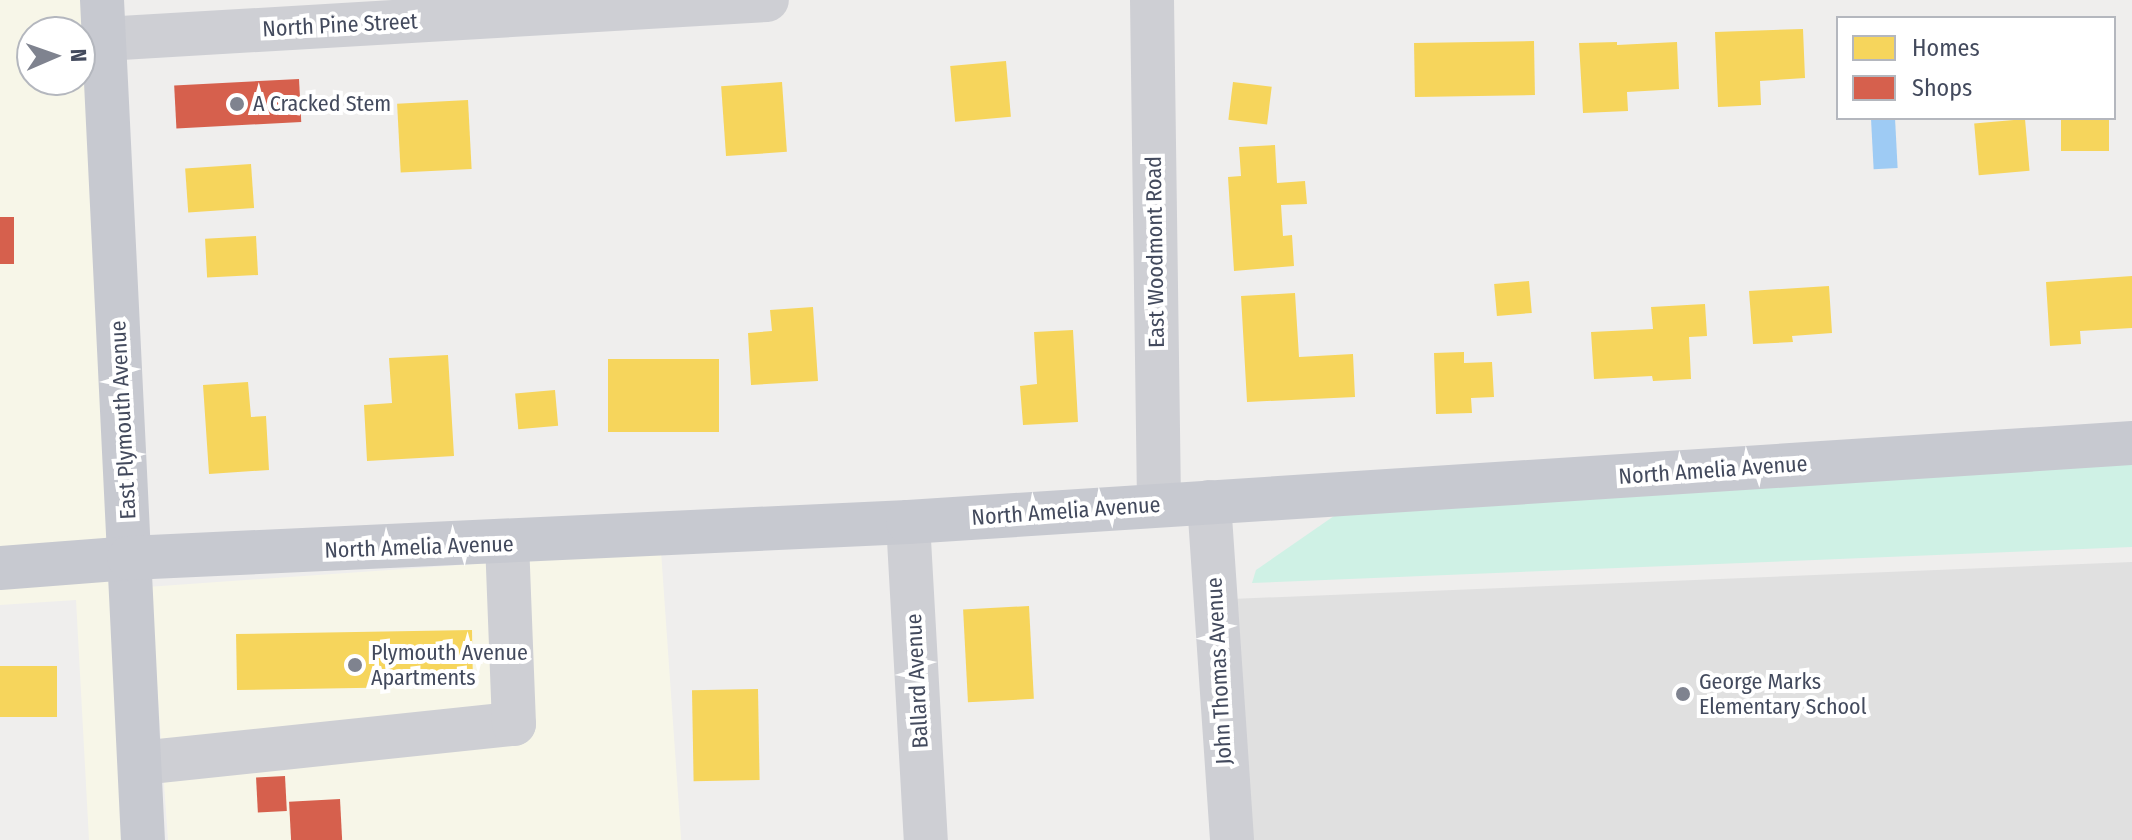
<!DOCTYPE html>
<style>
body{margin:0}
#map{position:relative;width:2132px;height:840px;overflow:hidden;background:#efeeed;font-family:"Fira Sans Condensed",sans-serif}
div>[style]{position:absolute}
.commercial>*{inset:0;background:#f7f6e8;transform-origin:0 0}
.education>*{inset:0;background:#e0e0e0}
.green>*{inset:0;background:#cff1e5}
.water>*{inset:0;background:#9ecbf4;transform-origin:0 0}
.homes>*{inset:0;background:#f6d55c;transform-origin:0 0}
.shops>*{inset:0;background:#d6604d;transform-origin:0 0}
.minor>*{height:44px;margin:-22px;padding:0 22px;transform-origin:22px;border-radius:22px;background:#cecfd4}
.major>*{height:44px;margin:-22px;padding:0 22px;transform-origin:22px;border-radius:22px;background:#c7c9d0}
.dots>*{width:22px;height:22px;translate:-50% -50%;box-sizing:border-box;border:4px solid #fff;border-radius:50%}
span{translate:-50% -50%;white-space:nowrap;text-align:center;line-height:1.15;-webkit-text-stroke:8px #fff;paint-order:stroke}
.street-label{font-size:22px;color:#434a5d}
.poi-label{font-size:22px;color:#434a5d}
.left{translate:0 -50%;text-align:left}
.legend{position:absolute;left:1836px;top:16px;width:280px;height:104px;box-sizing:border-box;background:#fff;border:2px solid #b4b7be;margin:0;padding:10px 14px;list-style:none;font-size:24px;color:#434a5d}
.legend li{display:flex;align-items:center;gap:16px;height:40px}
.legend b{width:40px;border:2px solid #b4b7be}
.north{position:absolute;left:16px;top:16px;width:80px;height:80px;box-sizing:border-box;background:#fff;border:2px solid #b4b7be;border-radius:50%;rotate:88deg;font-size:22px;font-weight:700;line-height:32px;text-align:center;color:#434a5d}
.north::after{content:'';display:block;margin:auto;width:28px;height:36px;background:#7f838f;clip-path:polygon(50% 0,100% 100%,50% 72%,0 100%)}
</style>
<div id="map">
<div class="commercial">
<div style="clip-path:polygon(evenodd,0 0,82px 0,108px 542px,0 550px,0 0,32px 32px,80px 32px,80px 80px,32px 80px,32px 32px)"></div>
<div style="left:661px;top:551px;width:290px;height:512px;rotate:86deg"></div>
<div style="clip-path:polygon(110px 578px,122px 840px,89px 840px,76px 600px,0 605px,0 586px)"></div>
</div>
<div class="education">
<div style="clip-path:polygon(2132px 562px,2132px 840px,1254px 840px,1238px 789px,1231px 599px)"></div>
</div>
<div class="green">
<div style="clip-path:polygon(2132px 464px,2132px 547px,1252px 583px,1256px 570px,1334px 516px)"></div>
</div>
<div class="water">
<div style="left:1895px;top:118px;width:50px;height:24px;rotate:87deg"></div>
</div>
<div class="homes">
<div style="clip-path:polygon(1803px 29px,1805px 78px,1760px 81px,1761px 105px,1718px 107px,1715px 32px)"></div>
<div style="left:1534px;top:41px;width:54px;height:120px;rotate:89deg"></div>
<div style="clip-path:polygon(1617px 42px,1617px 45px,1677px 42px,1679px 89px,1627px 92px,1628px 111px,1583px 113px,1579px 43px)"></div>
<div style="left:1006px;top:61px;width:56px;height:56px;rotate:85deg"></div>
<div style="left:782px;top:82px;width:70px;height:61px;rotate:86deg"></div>
<div style="left:1233px;top:82px;width:39px;height:38px;rotate:7deg"></div>
<div style="left:468px;top:100px;width:69px;height:71px;rotate:87deg"></div>
<div style="left:2061px;top:118px;width:48px;height:33px"></div>
<div style="left:2025px;top:119px;width:52px;height:51px;rotate:85deg"></div>
<div style="clip-path:polygon(1275px 145px,1277px 183px,1305px 181px,1307px 204px,1281px 205px,1283px 236px,1292px 235px,1294px 266px,1234px 271px,1228px 177px,1241px 176px,1239px 147px)"></div>
<div style="left:251px;top:164px;width:44px;height:66px;rotate:86deg"></div>
<div style="left:256px;top:236px;width:39px;height:51px;rotate:87deg"></div>
<div style="clip-path:polygon(2132px 276px,2132px 328px,2080px 331px,2081px 344px,2050px 346px,2046px 282px)"></div>
<div style="left:1529px;top:281px;width:32px;height:35px;rotate:85deg"></div>
<div style="clip-path:polygon(1829px 286px,1832px 333px,1792px 336px,1793px 342px,1753px 344px,1749px 291px)"></div>
<div style="clip-path:polygon(1295px 293px,1299px 357px,1353px 354px,1355px 397px,1247px 402px,1241px 296px)"></div>
<div style="clip-path:polygon(1705px 304px,1707px 336px,1689px 337px,1691px 379px,1653px 381px,1652px 376px,1594px 379px,1591px 332px,1653px 329px,1651px 307px)"></div>
<div style="clip-path:polygon(813px 307px,818px 381px,751px 385px,748px 333px,772px 331px,770px 310px)"></div>
<div style="clip-path:polygon(1073px 330px,1078px 422px,1023px 425px,1020px 386px,1037px 384px,1034px 332px)"></div>
<div style="clip-path:polygon(1464px 352px,1464px 363px,1492px 362px,1494px 397px,1471px 398px,1472px 413px,1436px 414px,1434px 353px)"></div>
<div style="clip-path:polygon(448px 355px,454px 456px,367px 461px,364px 405px,392px 403px,389px 358px)"></div>
<div style="left:719px;top:359px;width:73px;height:111px;rotate:90deg"></div>
<div style="clip-path:polygon(248px 382px,251px 417px,266px 416px,269px 470px,209px 474px,203px 385px)"></div>
<div style="left:555px;top:390px;width:36px;height:40px;rotate:85deg"></div>
<div style="left:1029px;top:606px;width:93px;height:66px;rotate:87deg"></div>
<div style="left:472px;top:630px;width:56px;height:236px;rotate:89deg"></div>
<div style="left:57px;top:666px;width:51px;height:57px;rotate:90deg"></div>
<div style="left:758px;top:689px;width:91px;height:66px;rotate:89deg"></div>
</div>
<div class="shops">
<div style="left:299px;top:79px;width:43px;height:125px;rotate:87deg"></div>
<div style="left:0;top:217px;width:14px;height:47px"></div>
<div style="left:285px;top:776px;width:35px;height:29px;rotate:87deg"></div>
<div style="left:340px;top:799px;width:41px;height:51px;rotate:87deg"></div>
</div>
<div class="minor">
<div style="left:1152px;top:0;width:504px;rotate:89.2deg"></div>
<div style="left:104px;top:39px;width:664px;rotate:-3.37deg"></div>
<div style="left:1209px;top:502px;width:339px;rotate:86.1deg"></div>
<div style="left:908px;top:522px;width:319px;rotate:86.8deg"></div>
<div style="left:140px;top:763px;width:376px;rotate:-6deg"></div>
<div style="left:514px;top:724px;width:181px;rotate:-92.2deg"></div>
</div>
<div class="major">
<div style="left:102px;top:0;width:841px;rotate:87.21deg"></div>
<div style="left:0;top:568px;width:129px;rotate:-4.4deg"></div>
<div style="left:129px;top:558px;width:780px;rotate:-2.65deg"></div>
<div style="left:908px;top:522px;width:1227px;rotate:-3.69deg"></div>
</div>
<div class="dots">
<div style="left:237px;top:104px;background:#7f838f"></div>
<div style="left:355px;top:665px;background:#7f838f"></div>
<div style="left:1683px;top:694px;background:#7f838f"></div>
</div>
<div class="street-label">
<span style="left:340px;top:25px;rotate:-3deg">North Pine Street</span>
<span style="left:1155px;top:252px;rotate:-91deg">East Woodmont Road</span>
<span style="left:123px;top:420px;rotate:-93deg">East Plymouth Avenue</span>
<span style="left:1713px;top:470px;rotate:-4deg">North Amelia Avenue</span>
<span style="left:1066px;top:511px;rotate:-4deg">North Amelia Avenue</span>
<span style="left:419px;top:547px;rotate:-2deg">North Amelia Avenue</span>
<span style="left:1219px;top:671px;rotate:-93deg">John Thomas Avenue</span>
<span style="left:917px;top:681px;rotate:-93deg">Ballard Avenue</span>
</div>
<div class="poi-label">
<span class="left" style="left:253px;top:104px">A Cracked Stem</span>
<span class="left" style="left:371px;top:665px">Plymouth Avenue<br>Apartments</span>
<span class="left" style="left:1699px;top:694px">George Marks<br>Elementary School</span>
</div>
<ul class="legend">
<li><b style="height:22px;background:#f6d55c"></b>Homes</li>
<li><b style="height:22px;background:#d6604d"></b>Shops</li>
</ul>
<div class="north">N</div>
</div>
